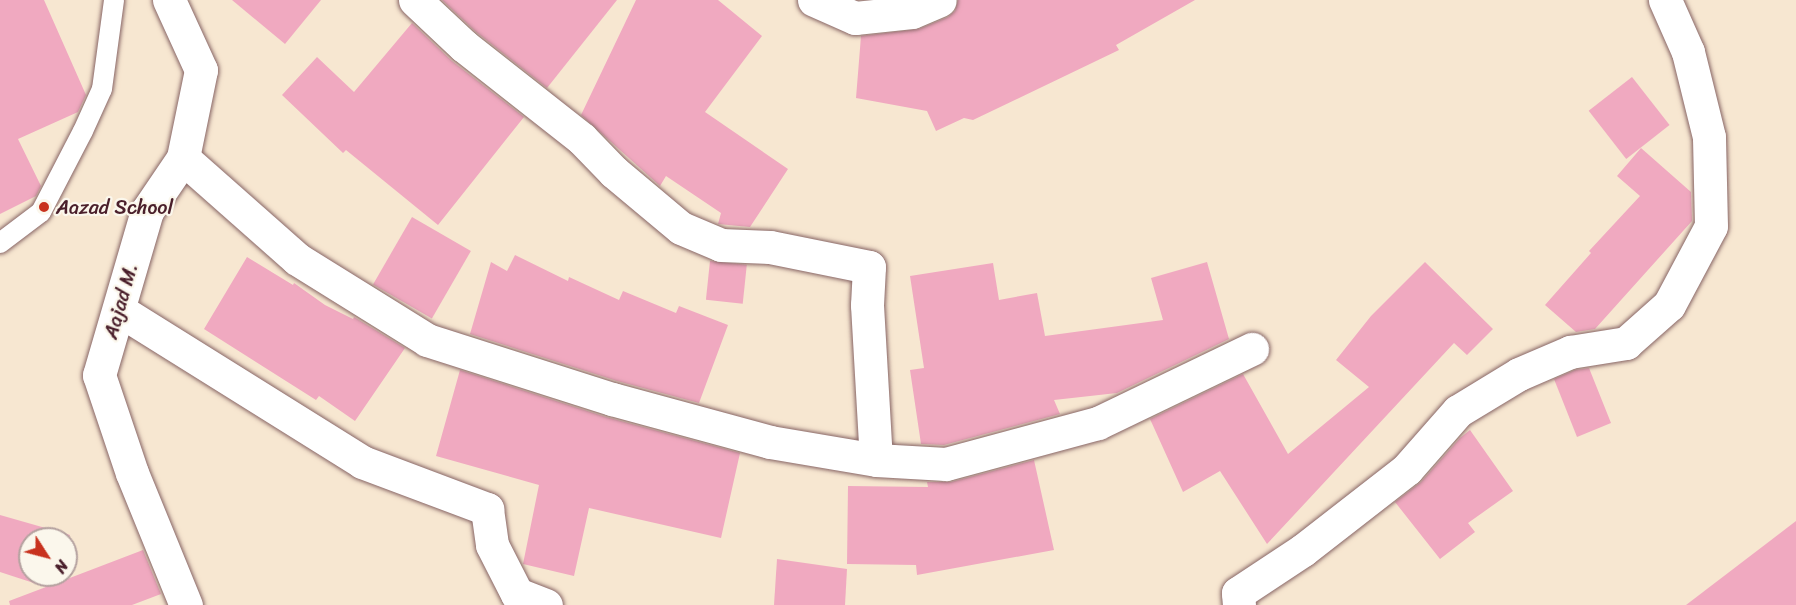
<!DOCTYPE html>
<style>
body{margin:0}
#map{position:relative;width:1796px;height:605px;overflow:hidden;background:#f7e7d1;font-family:Sriracha,sans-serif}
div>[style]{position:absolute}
.building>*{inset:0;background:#f0a9c0;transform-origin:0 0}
.roads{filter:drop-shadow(0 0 2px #876565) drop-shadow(0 0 2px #876565)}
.service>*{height:20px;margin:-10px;padding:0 10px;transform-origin:10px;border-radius:10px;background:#fff}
.minor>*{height:33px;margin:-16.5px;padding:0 16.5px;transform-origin:16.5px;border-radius:16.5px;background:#fff}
.dots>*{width:16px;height:16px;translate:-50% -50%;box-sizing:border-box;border:3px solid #fbf7ec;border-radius:50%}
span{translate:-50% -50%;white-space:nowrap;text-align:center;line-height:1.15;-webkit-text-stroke:4.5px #fbf7ec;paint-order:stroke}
.poi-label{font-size:20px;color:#4a1f2b}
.left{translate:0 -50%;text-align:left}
.street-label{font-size:20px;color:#4a1f2b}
.north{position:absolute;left:18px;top:527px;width:60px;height:60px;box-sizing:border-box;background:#fbf7ec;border:2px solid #b4a19f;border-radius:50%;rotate:126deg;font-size:16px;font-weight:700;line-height:24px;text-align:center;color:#4a1f2b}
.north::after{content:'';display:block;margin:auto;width:21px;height:27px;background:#c8321e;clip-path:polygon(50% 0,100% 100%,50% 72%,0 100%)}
</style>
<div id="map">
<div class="building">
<div style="clip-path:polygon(0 0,44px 0,86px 95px,78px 112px,18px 139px,41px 186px,36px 196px,0 214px)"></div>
<div style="clip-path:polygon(232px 0,321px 0,285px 44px)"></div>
<div style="clip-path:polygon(442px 0,617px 0,547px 88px,476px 32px)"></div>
<div style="clip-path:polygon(636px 0,718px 0,762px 36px,705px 112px,788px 169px,750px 227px,718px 224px,721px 213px,666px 176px,660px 186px,581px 115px)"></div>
<div style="clip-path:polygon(958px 0,1195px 0,1116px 45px,1119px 50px,973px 120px,964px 118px,936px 131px,927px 111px,856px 98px,861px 36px,919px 29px,948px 17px,955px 11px)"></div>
<div style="clip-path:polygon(412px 23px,452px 61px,524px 117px,438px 225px,346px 150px,343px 153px,282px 95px,317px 57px,354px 92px)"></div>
<div style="left:1632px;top:77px;width:61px;height:55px;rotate:52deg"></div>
<div style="clip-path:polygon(1641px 148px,1691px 192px,1692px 221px,1595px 329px,1576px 332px,1545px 305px,1591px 253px,1589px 251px,1640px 196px,1617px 176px)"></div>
<div style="left:412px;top:217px;width:68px;height:78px;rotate:30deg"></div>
<div style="clip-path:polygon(515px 255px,568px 281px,569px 277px,619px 300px,623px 291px,676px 313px,679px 306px,728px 325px,699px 403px,617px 381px,470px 334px,491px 262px,507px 271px)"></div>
<div style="clip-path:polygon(247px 257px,293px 285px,294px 283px,325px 305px,353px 319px,354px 317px,405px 348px,355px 421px,319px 396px,316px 400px,204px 329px)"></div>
<div style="left:710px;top:261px;width:37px;height:39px;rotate:6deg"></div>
<div style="clip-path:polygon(1207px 262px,1229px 339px,1117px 393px,1054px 400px,1060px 414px,944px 445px,921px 444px,910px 370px,924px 368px,910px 276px,993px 263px,999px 300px,1037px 293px,1045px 336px,1163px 320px,1151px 278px)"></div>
<div style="clip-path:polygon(1425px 262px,1493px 329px,1467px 355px,1454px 343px,1267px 544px,1220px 471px,1183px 492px,1150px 419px,1243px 374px,1288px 454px,1369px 387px,1336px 360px,1371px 316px)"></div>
<div style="clip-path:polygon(1589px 368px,1611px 423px,1577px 437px,1554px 379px,1575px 370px)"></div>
<div style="clip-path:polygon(460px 370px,606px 417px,740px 453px,721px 538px,589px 508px,574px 576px,523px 564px,539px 485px,436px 456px)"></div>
<div style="clip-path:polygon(1470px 430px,1513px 491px,1468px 523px,1475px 532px,1440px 559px,1395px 502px,1421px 482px,1460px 438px)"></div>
<div style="clip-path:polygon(1034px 460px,1054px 550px,917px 575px,916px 565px,847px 564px,848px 486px,928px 487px,927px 482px,951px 482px)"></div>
<div style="clip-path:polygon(0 515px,70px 535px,66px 548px,66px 539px,30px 539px,30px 575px,57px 575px,54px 584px,143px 550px,161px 594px,132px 605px,10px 605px,9px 601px,46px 587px,0 572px)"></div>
<div style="clip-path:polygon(1796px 521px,1796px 605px,1686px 605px)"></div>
<div style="clip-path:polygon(777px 559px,847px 569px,845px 605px,774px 605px)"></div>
</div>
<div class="roads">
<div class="service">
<div style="left:0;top:243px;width:51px;rotate:-37.1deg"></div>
<div style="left:41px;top:212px;width:91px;rotate:-62.6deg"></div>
<div style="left:83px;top:131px;width:46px;rotate:-65.7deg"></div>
<div style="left:102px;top:89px;width:90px;rotate:-82.3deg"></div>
</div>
<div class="minor">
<div style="left:169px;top:0;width:77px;rotate:65.4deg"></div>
<div style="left:201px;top:70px;width:90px;rotate:101.6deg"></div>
<div style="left:183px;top:158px;width:64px;rotate:124.2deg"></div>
<div style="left:147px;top:211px;width:171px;rotate:106.3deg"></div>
<div style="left:99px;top:375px;width:103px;rotate:71.4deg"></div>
<div style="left:132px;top:473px;width:143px;rotate:67.8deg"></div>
<div style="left:415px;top:0;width:67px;rotate:43.2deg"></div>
<div style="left:464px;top:46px;width:150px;rotate:38.2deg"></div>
<div style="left:582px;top:139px;width:46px;rotate:45.9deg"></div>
<div style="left:614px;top:172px;width:87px;rotate:39.9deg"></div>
<div style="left:681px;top:228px;width:43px;rotate:23deg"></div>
<div style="left:721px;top:245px;width:49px;rotate:2.3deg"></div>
<div style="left:770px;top:247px;width:101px;rotate:11.4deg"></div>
<div style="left:869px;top:267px;width:38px;rotate:93deg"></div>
<div style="left:867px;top:305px;width:155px;rotate:86.7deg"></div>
<div style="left:876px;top:460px;width:70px;rotate:3.3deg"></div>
<div style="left:946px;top:464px;width:157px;rotate:-15.1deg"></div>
<div style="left:1098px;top:423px;width:171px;rotate:-25.7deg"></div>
<div style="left:814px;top:0;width:45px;rotate:23.7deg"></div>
<div style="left:855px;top:18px;width:57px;rotate:-6deg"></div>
<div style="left:912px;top:12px;width:30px;rotate:-23deg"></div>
<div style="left:183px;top:158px;width:152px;rotate:41.5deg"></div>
<div style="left:297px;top:259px;width:153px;rotate:31.9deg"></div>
<div style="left:427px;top:340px;width:194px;rotate:17.7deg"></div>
<div style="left:612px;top:399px;width:164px;rotate:15.2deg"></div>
<div style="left:770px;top:442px;width:108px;rotate:9.6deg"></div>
<div style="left:119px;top:310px;width:287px;rotate:32deg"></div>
<div style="left:362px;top:462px;width:134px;rotate:20.6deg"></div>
<div style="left:487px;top:509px;width:36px;rotate:82deg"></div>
<div style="left:492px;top:545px;width:55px;rotate:63deg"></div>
<div style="left:517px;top:594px;width:31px;rotate:21deg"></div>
<div style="left:1239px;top:605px;width:12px;rotate:-95deg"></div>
<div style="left:1238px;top:593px;width:78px;rotate:-33.5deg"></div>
<div style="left:1303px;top:550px;width:132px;rotate:-37.9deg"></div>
<div style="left:1407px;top:469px;width:77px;rotate:-48.7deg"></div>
<div style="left:1458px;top:411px;width:71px;rotate:-31.2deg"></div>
<div style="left:1519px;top:374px;width:56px;rotate:-23.3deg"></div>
<div style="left:1570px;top:352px;width:57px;rotate:-9.1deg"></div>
<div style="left:1626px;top:343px;width:57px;rotate:-41.5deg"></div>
<div style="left:1669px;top:305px;width:89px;rotate:-62deg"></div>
<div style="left:1711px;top:226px;width:89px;rotate:-91.3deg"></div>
<div style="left:1709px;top:137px;width:88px;rotate:-103.9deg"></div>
<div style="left:1688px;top:52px;width:57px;rotate:-113.9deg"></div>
</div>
</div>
<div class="dots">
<div style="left:44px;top:207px;background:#c8321e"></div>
</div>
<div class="poi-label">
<span class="left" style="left:56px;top:207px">Aazad School</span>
</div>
<div class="street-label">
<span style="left:121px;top:301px;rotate:-74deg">Aajad M.</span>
</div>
<div class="north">N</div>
</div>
